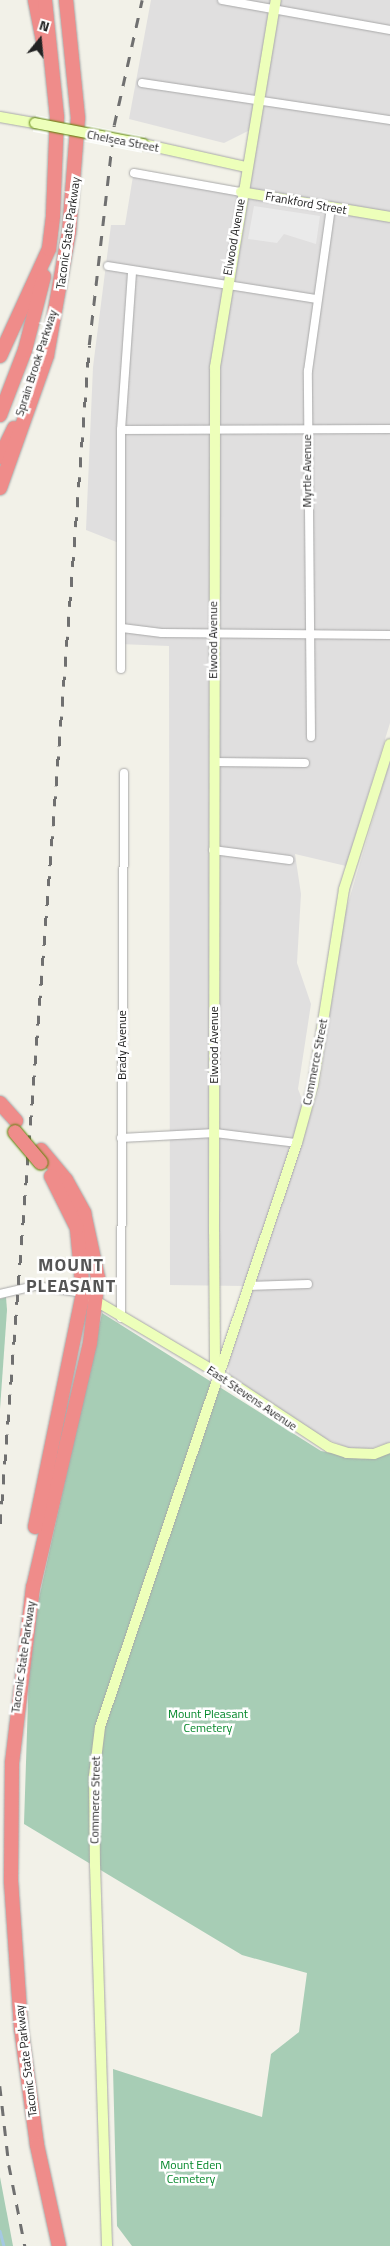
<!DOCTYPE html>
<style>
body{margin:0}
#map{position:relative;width:390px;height:2246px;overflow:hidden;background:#f2f1e8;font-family:"Titillium Web",sans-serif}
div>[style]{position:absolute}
.residential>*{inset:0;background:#e0dfdf}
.cemetery>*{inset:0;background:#a7cdb5}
.parking>*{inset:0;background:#eaeaea}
.pier>*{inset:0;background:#fff;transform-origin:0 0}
.stream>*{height:2.5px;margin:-1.25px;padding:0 1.25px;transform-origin:1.25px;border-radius:1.25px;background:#a5c8e3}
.roads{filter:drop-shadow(0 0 1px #a9a9a9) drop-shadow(0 0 1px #a9a9a9)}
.street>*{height:8px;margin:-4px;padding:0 4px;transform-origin:4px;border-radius:4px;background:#fff}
.secondary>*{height:10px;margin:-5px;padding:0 5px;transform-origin:5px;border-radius:5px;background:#edffba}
.highway>*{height:14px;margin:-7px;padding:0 7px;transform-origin:7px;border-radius:7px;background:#ef8c8a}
.rail>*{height:2.5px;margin-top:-1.25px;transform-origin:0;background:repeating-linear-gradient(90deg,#707070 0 10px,transparent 0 20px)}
.bridges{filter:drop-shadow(0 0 1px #598100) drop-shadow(0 0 1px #598100)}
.secondary-bridge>*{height:10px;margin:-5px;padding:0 5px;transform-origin:5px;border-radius:5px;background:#edffba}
.highway-bridge>*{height:14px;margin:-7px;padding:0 7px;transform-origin:7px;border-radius:7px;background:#ef8c8a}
span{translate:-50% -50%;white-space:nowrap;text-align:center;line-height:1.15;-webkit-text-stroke:5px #fff;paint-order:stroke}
.street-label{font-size:12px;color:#222}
.park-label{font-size:12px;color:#038729}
.district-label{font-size:18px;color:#555;font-weight:700;letter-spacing:1px}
.north{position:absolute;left:15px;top:15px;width:50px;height:50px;-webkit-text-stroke:4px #fff;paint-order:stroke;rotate:17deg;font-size:14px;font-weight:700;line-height:20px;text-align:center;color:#222}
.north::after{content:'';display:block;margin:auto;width:18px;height:22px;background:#222;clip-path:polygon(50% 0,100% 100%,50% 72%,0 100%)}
</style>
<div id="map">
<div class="residential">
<div style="clip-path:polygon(151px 0,390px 0,390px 723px,346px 866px,295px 854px,301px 894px,297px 963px,311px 1004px,298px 1089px,304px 1104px,244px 1286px,170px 1285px,169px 646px,119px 644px,119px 543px,86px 530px,93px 367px,111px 225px,125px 225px,134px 170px,238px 190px,250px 130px,224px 143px,129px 119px)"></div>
<div style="clip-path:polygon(390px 761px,390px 1442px,369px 1449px,351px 1449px,315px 1434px,247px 1388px,229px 1375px,228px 1364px,319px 1089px,344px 917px)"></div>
</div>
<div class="cemetery">
<div style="clip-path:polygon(6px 1297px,7px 1310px,0 1409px,0 1299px)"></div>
<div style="clip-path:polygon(102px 1313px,321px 1451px,362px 1459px,390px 1452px,390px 2246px,132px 2246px,117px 2226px,113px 2069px,262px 2117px,271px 2054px,299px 2032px,307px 1973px,242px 1955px,24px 1824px,30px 1639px)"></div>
<div style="clip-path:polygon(0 2177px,13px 2246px,0 2246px)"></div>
</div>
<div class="parking">
<div style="clip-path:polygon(254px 206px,320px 216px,316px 244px,284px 234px,277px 243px,248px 239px)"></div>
</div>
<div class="pier">
<div style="left:36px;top:115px;width:111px;height:17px;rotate:11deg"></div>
</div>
<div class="stream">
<div style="left:0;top:2231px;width:16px;rotate:75deg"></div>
</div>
<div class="roads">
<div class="street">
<div style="left:222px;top:0;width:171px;rotate:10.1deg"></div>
<div style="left:142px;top:83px;width:251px;rotate:8.5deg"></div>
<div style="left:134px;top:173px;width:109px;rotate:10.1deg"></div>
<div style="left:108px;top:266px;width:211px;rotate:9deg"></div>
<div style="left:121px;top:430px;width:269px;rotate:-0.2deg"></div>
<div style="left:122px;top:628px;width:40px;rotate:7.1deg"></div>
<div style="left:162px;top:633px;width:228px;rotate:0.5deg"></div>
<div style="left:121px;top:669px;width:239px;rotate:-90deg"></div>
<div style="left:121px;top:430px;width:159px;rotate:-86deg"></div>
<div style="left:311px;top:737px;width:366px;rotate:-90.5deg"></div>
<div style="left:308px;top:371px;width:165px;rotate:-82deg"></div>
<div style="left:214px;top:762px;width:91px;rotate:0.6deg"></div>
<div style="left:213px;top:850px;width:77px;rotate:7.5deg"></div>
<div style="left:121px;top:1138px;width:94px;rotate:-3deg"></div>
<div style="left:215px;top:1133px;width:83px;rotate:7deg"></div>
<div style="left:248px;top:1286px;width:60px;rotate:-1.9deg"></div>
<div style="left:0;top:1294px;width:37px;rotate:-13deg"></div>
<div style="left:36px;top:1286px;width:48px;rotate:8.5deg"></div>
<div style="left:121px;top:1318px;width:545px;rotate:-89.68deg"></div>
</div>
<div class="secondary">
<div style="left:0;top:117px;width:36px;rotate:10deg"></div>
<div style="left:143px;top:144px;width:106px;rotate:12.6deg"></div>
<div style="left:241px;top:192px;width:151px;rotate:9.5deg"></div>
<div style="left:91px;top:1298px;width:137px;rotate:30.7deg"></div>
<div style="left:209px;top:1368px;width:144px;rotate:33.4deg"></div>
<div style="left:329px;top:1447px;width:19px;rotate:18deg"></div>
<div style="left:347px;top:1453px;width:27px;rotate:2deg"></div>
<div style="left:374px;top:1454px;width:17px;rotate:-21deg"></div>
<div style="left:219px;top:1375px;width:12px;rotate:-110deg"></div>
<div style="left:215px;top:1364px;width:132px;rotate:-90.4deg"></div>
<div style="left:214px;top:1232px;width:865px;rotate:-89.93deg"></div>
<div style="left:215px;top:367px;width:372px;rotate:-80.6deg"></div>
<div style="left:107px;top:2246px;width:380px;rotate:-91.8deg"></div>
<div style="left:95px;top:1866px;width:90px;rotate:-90.6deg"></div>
<div style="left:94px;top:1776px;width:49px;rotate:-83deg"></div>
<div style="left:100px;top:1727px;width:616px;rotate:-71.36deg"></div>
<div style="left:297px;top:1143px;width:60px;rotate:-74.6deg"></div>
<div style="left:313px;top:1085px;width:198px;rotate:-81deg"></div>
<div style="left:344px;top:889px;width:152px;rotate:-72.4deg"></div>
</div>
<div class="highway">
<div style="left:35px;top:0;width:42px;rotate:79deg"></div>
<div style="left:0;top:356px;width:118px;rotate:-65.4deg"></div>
<div style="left:49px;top:249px;width:34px;rotate:-83deg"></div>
<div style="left:53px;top:215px;width:98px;rotate:-87.7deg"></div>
<div style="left:57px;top:117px;width:118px;rotate:-95.9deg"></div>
<div style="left:0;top:415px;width:70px;rotate:-69deg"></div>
<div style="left:25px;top:350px;width:76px;rotate:-75.6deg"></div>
<div style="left:0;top:457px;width:32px;rotate:-64deg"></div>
<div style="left:0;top:488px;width:141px;rotate:-70.5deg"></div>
<div style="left:47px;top:355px;width:125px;rotate:-79.9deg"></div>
<div style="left:69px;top:232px;width:114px;rotate:-85.5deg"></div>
<div style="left:78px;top:118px;width:119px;rotate:-95.8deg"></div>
<div style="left:0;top:1103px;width:24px;rotate:48deg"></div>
<div style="left:41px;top:1150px;width:39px;rotate:50deg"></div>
<div style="left:66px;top:1180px;width:38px;rotate:61deg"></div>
<div style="left:84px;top:1213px;width:66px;rotate:77.8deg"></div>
<div style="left:98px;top:1278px;width:65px;rotate:97deg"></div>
<div style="left:90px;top:1343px;width:251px;rotate:103.1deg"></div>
<div style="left:33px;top:1587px;width:177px;rotate:96.8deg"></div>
<div style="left:12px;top:1763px;width:118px;rotate:90.5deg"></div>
<div style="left:11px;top:1881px;width:147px;rotate:86.1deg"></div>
<div style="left:21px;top:2028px;width:118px;rotate:82.2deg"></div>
<div style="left:37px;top:2145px;width:103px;rotate:77.7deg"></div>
<div style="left:35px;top:1527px;width:239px;rotate:-78.4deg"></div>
<div style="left:83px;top:1293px;width:65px;rotate:-95.3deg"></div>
<div style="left:77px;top:1228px;width:58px;rotate:-116.6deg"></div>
</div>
</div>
<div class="rail">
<div style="left:0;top:1524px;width:1182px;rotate:-85.68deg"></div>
<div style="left:89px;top:345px;width:221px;rotate:-83.5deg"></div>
<div style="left:114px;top:125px;width:128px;rotate:-77.4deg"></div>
<div style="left:0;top:2086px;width:80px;rotate:83.5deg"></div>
<div style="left:9px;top:2165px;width:83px;rotate:78.8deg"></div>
</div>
<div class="bridges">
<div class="secondary-bridge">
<div style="left:35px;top:123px;width:110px;rotate:11deg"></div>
</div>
<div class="highway-bridge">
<div style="left:15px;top:1132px;width:40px;rotate:50deg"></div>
</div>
</div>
<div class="street-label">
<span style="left:123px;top:141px;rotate:11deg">Chelsea Street</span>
<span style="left:306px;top:203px;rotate:10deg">Frankford Street</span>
<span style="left:68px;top:233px;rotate:-82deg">Taconic State Parkway</span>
<span style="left:234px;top:237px;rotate:-80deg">Elwood Avenue</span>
<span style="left:36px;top:363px;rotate:-72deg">Sprain Brook Parkway</span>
<span style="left:307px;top:471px;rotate:-90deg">Myrtle Avenue</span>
<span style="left:213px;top:640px;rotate:-90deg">Elwood Avenue</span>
<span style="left:122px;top:1045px;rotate:-90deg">Brady Avenue</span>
<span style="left:214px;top:1045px;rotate:-90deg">Elwood Avenue</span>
<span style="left:315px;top:1062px;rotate:-79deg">Commerce Street</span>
<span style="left:252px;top:1398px;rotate:34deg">East Stevens Avenue</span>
<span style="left:23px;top:1657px;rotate:-82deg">Taconic State Parkway</span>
<span style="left:95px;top:1800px;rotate:-89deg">Commerce Street</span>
<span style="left:26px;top:2061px;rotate:-97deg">Taconic State Parkway</span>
</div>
<div class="park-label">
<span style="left:208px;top:1721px">Mount Pleasant<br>Cemetery</span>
<span style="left:191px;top:2172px">Mount Eden<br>Cemetery</span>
</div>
<div class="district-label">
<span style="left:71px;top:1276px">MOUNT<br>PLEASANT</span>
</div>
<div class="north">N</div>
</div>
